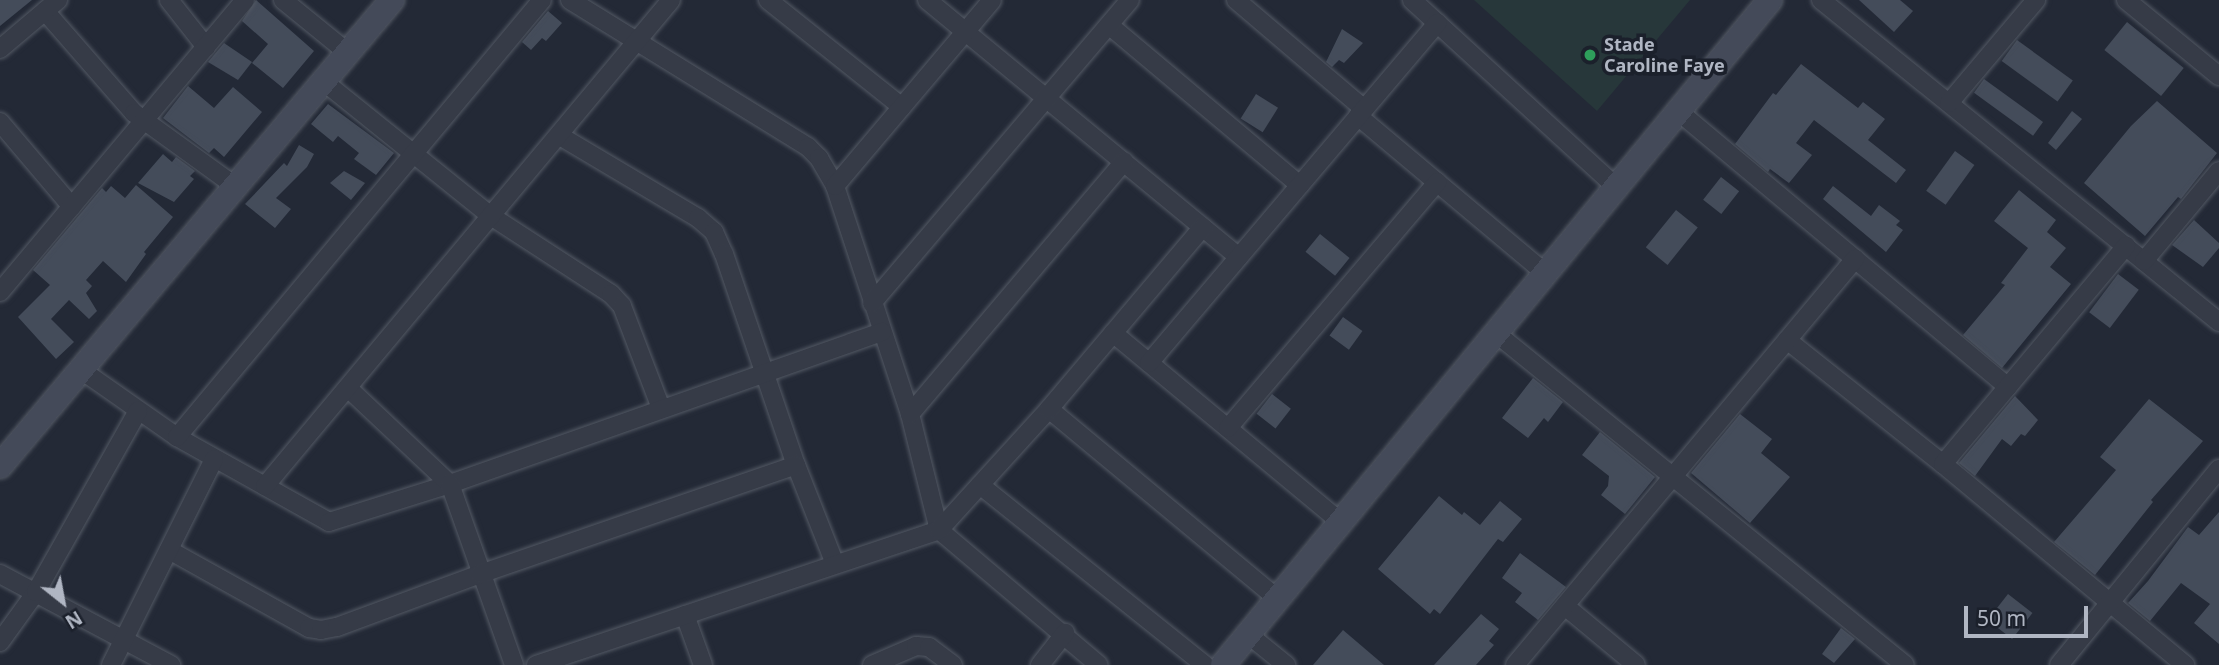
<!DOCTYPE html>
<style>
body{margin:0}
#map{position:relative;width:2219px;height:665px;overflow:hidden;background:#232936;font-family:"Noto Sans",sans-serif}
div>[style]{position:absolute}
.green>*{inset:0;background:#27373a}
.building>*{inset:0;background:#444c5a;transform-origin:0 0}
.roads{filter:drop-shadow(0 0 2px #535964) drop-shadow(0 0 2px #535964)}
.street>*{height:18px;margin:-9px;padding:0 9px;transform-origin:9px;border-radius:9px;background:#363b47}
.secondary>*{height:24px;margin:-12px;padding:0 12px;transform-origin:12px;border-radius:12px;background:#444a59}
.dots>*{width:19px;height:19px;translate:-50% -50%;box-sizing:border-box;border:4px solid #1b202b;border-radius:50%}
span{translate:-50% -50%;white-space:nowrap;text-align:center;line-height:1.15;-webkit-text-stroke:7px #1b202b;paint-order:stroke}
.poi-label{font-size:18px;color:#b0b6c3;font-weight:700}
.left{translate:0 -50%;text-align:left}
.north{position:absolute;left:28px;top:567px;width:70px;height:70px;-webkit-text-stroke:5px #1b202b;paint-order:stroke;rotate:149deg;font-size:19px;font-weight:700;line-height:28px;text-align:center;color:#b0b6c3}
.north::after{content:'';display:block;margin:auto;width:24px;height:32px;background:#b0b6c3;clip-path:polygon(50% 0,100% 100%,50% 72%,0 100%)}
.scale{position:absolute;left:1964px;top:606px;width:124px;height:32px;box-sizing:border-box;border:4px solid #b0b6c3;border-top:0;padding-left:9px;font-size:21px;line-height:24px;white-space:nowrap;color:#b0b6c3;-webkit-text-stroke:5px #1b202b;paint-order:stroke}
</style>
<div id="map">
<div class="green">
<div style="clip-path:polygon(1474px 0,1690px 0,1597px 111px)"></div>
</div>
<div class="building">
<div style="clip-path:polygon(0 0,32px 0,0 26px)"></div>
<div style="clip-path:polygon(256px 0,314px 51px,283px 88px,252px 63px,268px 44px,242px 21px)"></div>
<div style="clip-path:polygon(1859px 0,1900px 0,1913px 11px,1894px 32px)"></div>
<div style="clip-path:polygon(548px 11px,562px 23px,546px 41px,542px 38px,531px 50px,522px 42px)"></div>
<div style="left:2127px;top:22px;width:73px;height:36px;rotate:39deg"></div>
<div style="clip-path:polygon(1342px 29px,1363px 43px,1344px 63px,1339px 60px,1332px 67px,1326px 62px)"></div>
<div style="left:2017px;top:40px;width:69px;height:26px;rotate:36deg"></div>
<div style="clip-path:polygon(224px 43px,252px 62px,238px 80px,208px 62px)"></div>
<div style="clip-path:polygon(1801px 64px,1858px 108px,1863px 102px,1885px 119px,1868px 140px,1906px 170px,1896px 183px,1814px 120px,1796px 143px,1812px 155px,1789px 183px,1770px 169px,1768px 172px,1735px 144px,1773px 93px,1776px 95px)"></div>
<div style="left:1984px;top:79px;width:73px;height:17px;rotate:36deg"></div>
<div style="clip-path:polygon(188px 86px,214px 108px,233px 87px,262px 112px,224px 157px,214px 148px,209px 153px,163px 118px)"></div>
<div style="left:1256px;top:94px;width:26px;height:29px;rotate:32deg"></div>
<div style="clip-path:polygon(2157px 101px,2217px 153px,2181px 199px,2178px 197px,2145px 236px,2084px 183px,2131px 126px)"></div>
<div style="clip-path:polygon(328px 104px,394px 153px,376px 175px,354px 159px,359px 153px,338px 136px,333px 142px,311px 124px)"></div>
<div style="clip-path:polygon(2072px 111px,2082px 119px,2056px 150px,2048px 143px)"></div>
<div style="clip-path:polygon(299px 145px,314px 154px,307px 167px,276px 198px,291px 209px,275px 228px,245px 204px,284px 163px,287px 166px)"></div>
<div style="left:1955px;top:151px;width:24px;height:49px;rotate:36deg"></div>
<div style="clip-path:polygon(163px 154px,172px 162px,176px 157px,195px 171px,190px 176px,194px 179px,174px 202px,138px 183px)"></div>
<div style="clip-path:polygon(344px 171px,365px 183px,351px 200px,330px 183px)"></div>
<div style="left:1721px;top:177px;width:23px;height:29px;rotate:38deg"></div>
<div style="clip-path:polygon(136px 185px,173px 217px,144px 252px,146px 254px,126px 282px,103px 261px,86px 280px,92px 286px,86px 293px,97px 311px,89px 319px,69px 300px,51px 319px,74px 342px,56px 359px,18px 317px,50px 285px,33px 270px,102px 188px,106px 192px,111px 186px,125px 198px)"></div>
<div style="clip-path:polygon(1833px 186px,1871px 216px,1879px 205px,1900px 221px,1896px 225px,1903px 230px,1886px 252px,1823px 199px)"></div>
<div style="clip-path:polygon(2019px 190px,2056px 220px,2047px 232px,2066px 248px,2050px 267px,2071px 284px,2002px 368px,1963px 335px,2005px 285px,2001px 283px,2028px 248px,1994px 221px)"></div>
<div style="left:1676px;top:210px;width:28px;height:48px;rotate:39deg"></div>
<div style="clip-path:polygon(2194px 220px,2219px 243px,2219px 248px,2203px 267px,2172px 245px)"></div>
<div style="left:1320px;top:234px;width:38px;height:23px;rotate:39deg"></div>
<div style="left:2118px;top:274px;width:26px;height:48px;rotate:37deg"></div>
<div style="left:1343px;top:317px;width:24px;height:23px;rotate:36deg"></div>
<div style="clip-path:polygon(1533px 378px,1563px 402px,1548px 422px,1544px 418px,1528px 438px,1502px 418px)"></div>
<div style="left:1272px;top:394px;width:24px;height:25px;rotate:38deg"></div>
<div style="clip-path:polygon(2015px 396px,2038px 420px,2025px 436px,2021px 434px,2011px 446px,2002px 439px,1975px 476px,1959px 463px)"></div>
<div style="clip-path:polygon(2149px 399px,2203px 441px,2151px 500px,2153px 502px,2095px 575px,2054px 542px,2116px 470px,2100px 457px)"></div>
<div style="clip-path:polygon(1740px 414px,1772px 439px,1761px 453px,1790px 477px,1750px 523px,1691px 473px)"></div>
<div style="clip-path:polygon(1600px 432px,1655px 477px,1625px 514px,1601px 495px,1608px 486px,1609px 476px,1582px 455px)"></div>
<div style="clip-path:polygon(1439px 496px,1462px 515px,1464px 512px,1480px 525px,1500px 501px,1522px 519px,1503px 542px,1498px 539px,1440px 614px,1434px 609px,1430px 614px,1378px 569px)"></div>
<div style="clip-path:polygon(2219px 512px,2219px 644px,2194px 623px,2210px 604px,2181px 583px,2150px 621px,2128px 603px,2148px 581px,2188px 527px,2199px 535px)"></div>
<div style="clip-path:polygon(1520px 553px,1566px 587px,1538px 620px,1515px 602px,1522px 593px,1502px 578px)"></div>
<div style="left:2008px;top:594px;width:31px;height:33px;rotate:38deg"></div>
<div style="clip-path:polygon(1481px 614px,1499px 629px,1489px 641px,1494px 645px,1476px 665px,1434px 665px)"></div>
<div style="clip-path:polygon(1841px 628px,1855px 639px,1834px 663px,1822px 654px)"></div>
<div style="clip-path:polygon(1343px 630px,1384px 665px,1313px 665px)"></div>
</div>
<div class="roads">
<div class="street">
<div style="left:169px;top:0;width:60px;rotate:51.8deg"></div>
<div style="left:283px;top:0;width:82px;rotate:39.1deg"></div>
<div style="left:570px;top:0;width:280px;rotate:31.7deg"></div>
<div style="left:808px;top:147px;width:16px;rotate:45deg"></div>
<div style="left:819px;top:158px;width:32px;rotate:60deg"></div>
<div style="left:835px;top:186px;width:240px;rotate:71.8deg"></div>
<div style="left:910px;top:414px;width:120px;rotate:76deg"></div>
<div style="left:939px;top:530px;width:209px;rotate:40.2deg"></div>
<div style="left:768px;top:0;width:171px;rotate:38.6deg"></div>
<div style="left:927px;top:0;width:404px;rotate:39.5deg"></div>
<div style="left:1236px;top:0;width:168px;rotate:40.4deg"></div>
<div style="left:1412px;top:0;width:277px;rotate:42.5deg"></div>
<div style="left:1821px;top:0;width:512px;rotate:38.97deg"></div>
<div style="left:2126px;top:0;width:120px;rotate:39.3deg"></div>
<div style="left:45px;top:11px;width:135px;rotate:48.9deg"></div>
<div style="left:134px;top:113px;width:125px;rotate:35.9deg"></div>
<div style="left:1109px;top:25px;width:249px;rotate:40deg"></div>
<div style="left:0;top:49px;width:76px;rotate:-40.2deg"></div>
<div style="left:323px;top:81px;width:216px;rotate:38.8deg"></div>
<div style="left:491px;top:216px;width:143px;rotate:33deg"></div>
<div style="left:611px;top:294px;width:16px;rotate:47deg"></div>
<div style="left:622px;top:306px;width:109px;rotate:69.1deg"></div>
<div style="left:1949px;top:103px;width:135px;rotate:-49.8deg"></div>
<div style="left:1678px;top:111px;width:430px;rotate:39.9deg"></div>
<div style="left:1358px;top:116px;width:246px;rotate:40deg"></div>
<div style="left:0;top:122px;width:111px;rotate:49.7deg"></div>
<div style="left:560px;top:136px;width:161px;rotate:30.7deg"></div>
<div style="left:698px;top:218px;width:21px;rotate:41deg"></div>
<div style="left:714px;top:232px;width:24px;rotate:66deg"></div>
<div style="left:724px;top:254px;width:223px;rotate:71.2deg"></div>
<div style="left:796px;top:465px;width:106px;rotate:68.5deg"></div>
<div style="left:835px;top:186px;width:243px;rotate:-49.8deg"></div>
<div style="left:2144px;top:261px;width:117px;rotate:-50.2deg"></div>
<div style="left:0;top:292px;width:381px;rotate:-50deg"></div>
<div style="left:872px;top:303px;width:398px;rotate:-49.6deg"></div>
<div style="left:1113px;top:333px;width:298px;rotate:39.7deg"></div>
<div style="left:1497px;top:334px;width:525px;rotate:39.05deg"></div>
<div style="left:1787px;top:340px;width:199px;rotate:38.5deg"></div>
<div style="left:1943px;top:464px;width:315px;rotate:39.7deg"></div>
<div style="left:1149px;top:363px;width:446px;rotate:-49.7deg"></div>
<div style="left:80px;top:369px;width:118px;rotate:35deg"></div>
<div style="left:177px;top:437px;width:174px;rotate:29.2deg"></div>
<div style="left:329px;top:522px;width:127px;rotate:-17.4deg"></div>
<div style="left:450px;top:484px;width:458px;rotate:-19.4deg"></div>
<div style="left:348px;top:388px;width:140px;rotate:43.3deg"></div>
<div style="left:450px;top:484px;width:192px;rotate:70.5deg"></div>
<div style="left:1049px;top:409px;width:298px;rotate:39.7deg"></div>
<div style="left:910px;top:414px;width:331px;rotate:-49.7deg"></div>
<div style="left:1228px;top:428px;width:323px;rotate:-49.6deg"></div>
<div style="left:177px;top:437px;width:569px;rotate:-50.13deg"></div>
<div style="left:1943px;top:464px;width:285px;rotate:-50deg"></div>
<div style="left:980px;top:485px;width:288px;rotate:38.7deg"></div>
<div style="left:265px;top:486px;width:633px;rotate:-50.12deg"></div>
<div style="left:169px;top:550px;width:160px;rotate:29.1deg"></div>
<div style="left:309px;top:628px;width:12px;rotate:9deg"></div>
<div style="left:321px;top:630px;width:16px;rotate:-11deg"></div>
<div style="left:337px;top:627px;width:153px;rotate:-20.3deg"></div>
<div style="left:480px;top:574px;width:334px;rotate:-19deg"></div>
<div style="left:0;top:574px;width:194px;rotate:28deg"></div>
<div style="left:1565px;top:606px;width:92px;rotate:39.7deg"></div>
<div style="left:685px;top:615px;width:53px;rotate:70.2deg"></div>
<div style="left:1249px;top:635px;width:48px;rotate:39deg"></div>
<div style="left:0;top:642px;width:62px;rotate:-54.2deg"></div>
<div style="left:36px;top:592px;width:208px;rotate:-60.6deg"></div>
<div style="left:111px;top:665px;width:230px;rotate:-63.4deg"></div>
<div style="left:536px;top:665px;width:425px;rotate:-18.5deg"></div>
<div style="left:939px;top:530px;width:164px;rotate:-47.7deg"></div>
<div style="left:1049px;top:409px;width:238px;rotate:-49.8deg"></div>
<div style="left:872px;top:665px;width:48px;rotate:-23.4deg"></div>
<div style="left:916px;top:646px;width:13px;rotate:4deg"></div>
<div style="left:929px;top:647px;width:30px;rotate:37deg"></div>
<div style="left:1040px;top:665px;width:41px;rotate:-52deg"></div>
<div style="left:1515px;top:665px;width:530px;rotate:-50.06deg"></div>
<div style="left:2059px;top:665px;width:253px;rotate:-50.8deg"></div>
</div>
<div class="secondary">
<div style="left:0;top:466px;width:609px;rotate:-49.93deg"></div>
<div style="left:1223px;top:665px;width:861px;rotate:-50.56deg"></div>
</div>
</div>
<div class="dots">
<div style="left:1590px;top:55px;background:#2e9e5b"></div>
</div>
<div class="poi-label">
<span class="left" style="left:1604px;top:55px">Stade<br>Caroline Faye</span>
</div>
<div class="north">N</div>
<div class="scale">50 m</div>
</div>
